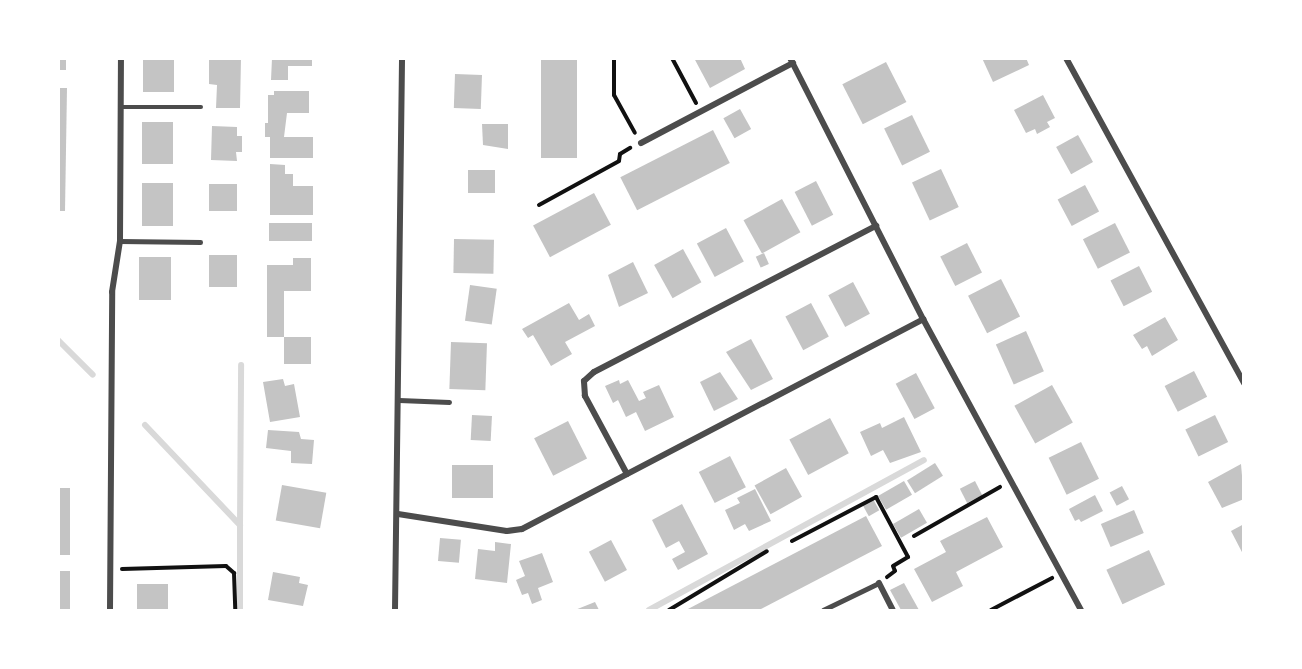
<!DOCTYPE html>
<style>
body{margin:0}
#map{position:relative;width:1302px;height:669px;overflow:hidden;background:#fff;font-family:"Source Sans 3",sans-serif}
div>[style]{position:absolute}
.stream>*{height:6px;margin:-3px;padding:0 3px;transform-origin:3px;border-radius:3px;background:#d9d9d9}
.building>*{inset:0;background:#c4c4c4;transform-origin:0 0}
.path>*{height:4px;margin:-2px;padding:0 2px;transform-origin:2px;border-radius:2px;background:#111}
.service>*{height:4.5px;margin:-2.25px;padding:0 2.25px;transform-origin:2.25px;border-radius:2.25px;background:#4c4c4c}
.minor>*{height:6px;margin:-3px;padding:0 3px;transform-origin:3px;border-radius:3px;background:#4c4c4c}
span{translate:-50% -50%;white-space:nowrap;text-align:center;line-height:1.15;-webkit-text-stroke:6px #fff;paint-order:stroke}
.frame{position:absolute;inset:0;border:60px solid #fff;pointer-events:none}
</style>
<div id="map">
<div class="stream">
<div style="left:58px;top:340px;width:49px;rotate:45deg"></div>
<div style="left:145px;top:425px;width:138px;rotate:46.5deg"></div>
<div style="left:240px;top:525px;width:85px;rotate:90deg"></div>
<div style="left:240px;top:525px;width:160px;rotate:-89.6deg"></div>
<div style="left:649px;top:610px;width:313px;rotate:-28.6deg"></div>
</div>
<div class="building">
<div style="left:58px;top:58px;width:8px;height:12px"></div>
<div style="left:143px;top:58px;width:31px;height:34px"></div>
<div style="clip-path:polygon(209px 58px,241px 58px,240px 108px,216px 108px,217px 85px,209px 84px)"></div>
<div style="clip-path:polygon(272px 58px,312px 58px,312px 66px,288px 66px,288px 80px,271px 80px)"></div>
<div style="left:541px;top:58px;width:36px;height:100px"></div>
<div style="clip-path:polygon(694px 58px,740px 58px,745px 69px,710px 88px)"></div>
<div style="clip-path:polygon(982px 58px,1026px 58px,1029px 65px,993px 82px)"></div>
<div style="left:886px;top:62px;width:45px;height:49px;rotate:63deg"></div>
<div style="left:455px;top:74px;width:27px;height:34px;rotate:2deg"></div>
<div style="clip-path:polygon(58px 88px,67px 88px,65px 211px,58px 211px)"></div>
<div style="clip-path:polygon(274px 91px,309px 91px,309px 113px,287px 113px,284px 137px,313px 137px,313px 158px,270px 158px,270px 137px,265px 137px,265px 123px,268px 123px,268px 95px,274px 95px)"></div>
<div style="clip-path:polygon(1043px 95px,1055px 118px,1047px 122px,1050px 127px,1037px 134px,1035px 129px,1026px 133px,1014px 110px)"></div>
<div style="left:740px;top:109px;width:23px;height:19px;rotate:61deg"></div>
<div style="left:912px;top:115px;width:41px;height:31px;rotate:64deg"></div>
<div style="left:142px;top:122px;width:31px;height:42px"></div>
<div style="clip-path:polygon(482px 124px,508px 124px,508px 149px,483px 145px)"></div>
<div style="clip-path:polygon(212px 126px,237px 127px,237px 136px,242px 136px,242px 152px,236px 152px,237px 161px,211px 160px)"></div>
<div style="left:713px;top:130px;width:37px;height:104px;rotate:63deg"></div>
<div style="left:1078px;top:135px;width:31px;height:25px;rotate:61deg"></div>
<div style="clip-path:polygon(270px 164px,285px 165px,285px 174px,293px 174px,293px 186px,313px 186px,313px 215px,270px 215px)"></div>
<div style="left:941px;top:169px;width:42px;height:32px;rotate:65deg"></div>
<div style="left:495px;top:170px;width:23px;height:27px;rotate:90deg"></div>
<div style="left:816px;top:181px;width:38px;height:24px;rotate:63deg"></div>
<div style="left:142px;top:183px;width:31px;height:43px"></div>
<div style="left:237px;top:184px;width:27px;height:28px;rotate:90deg"></div>
<div style="left:1085px;top:185px;width:30px;height:31px;rotate:62deg"></div>
<div style="left:594px;top:193px;width:36px;height:69px;rotate:62deg"></div>
<div style="left:782px;top:199px;width:38px;height:44px;rotate:61deg"></div>
<div style="left:312px;top:223px;width:18px;height:43px;rotate:90deg"></div>
<div style="left:1115px;top:223px;width:33px;height:36px;rotate:63deg"></div>
<div style="left:726px;top:228px;width:38px;height:33px;rotate:62deg"></div>
<div style="left:454px;top:239px;width:40px;height:34px;rotate:1deg"></div>
<div style="left:967px;top:243px;width:33px;height:30px;rotate:63deg"></div>
<div style="left:683px;top:249px;width:38px;height:33px;rotate:61deg"></div>
<div style="left:764px;top:253px;width:12px;height:9px;rotate:66deg"></div>
<div style="left:209px;top:255px;width:28px;height:32px"></div>
<div style="left:139px;top:257px;width:32px;height:43px"></div>
<div style="clip-path:polygon(293px 258px,311px 258px,311px 291px,284px 291px,284px 337px,267px 337px,267px 265px,293px 265px)"></div>
<div style="clip-path:polygon(633px 262px,648px 293px,619px 307px,608px 275px)"></div>
<div style="left:1139px;top:266px;width:29px;height:32px;rotate:63deg"></div>
<div style="left:1001px;top:279px;width:42px;height:37px;rotate:63deg"></div>
<div style="left:853px;top:282px;width:36px;height:28px;rotate:62deg"></div>
<div style="left:470px;top:285px;width:27px;height:36px;rotate:8deg"></div>
<div style="clip-path:polygon(569px 303px,579px 320px,589px 314px,595px 326px,565px 342px,572px 354px,551px 366px,533px 335px,528px 338px,522px 329px)"></div>
<div style="left:811px;top:303px;width:38px;height:29px;rotate:62deg"></div>
<div style="clip-path:polygon(1165px 317px,1178px 340px,1152px 356px,1147px 346px,1142px 349px,1133px 335px)"></div>
<div style="left:1026px;top:331px;width:44px;height:33px;rotate:66deg"></div>
<div style="left:284px;top:337px;width:27px;height:27px"></div>
<div style="clip-path:polygon(751px 339px,773px 379px,751px 390px,726px 352px)"></div>
<div style="left:451px;top:342px;width:36px;height:47px;rotate:2deg"></div>
<div style="left:1194px;top:371px;width:29px;height:33px;rotate:63deg"></div>
<div style="clip-path:polygon(720px 372px,738px 399px,714px 411px,700px 382px)"></div>
<div style="left:916px;top:373px;width:40px;height:23px;rotate:62deg"></div>
<div style="clip-path:polygon(283px 379px,285px 386px,294px 384px,300px 417px,270px 422px,263px 382px)"></div>
<div style="clip-path:polygon(619px 380px,620px 384px,628px 380px,639px 401px,646px 398px,643px 392px,659px 385px,674px 417px,645px 431px,636px 412px,626px 417px,618px 400px,613px 403px,605px 386px)"></div>
<div style="left:1052px;top:385px;width:43px;height:43px;rotate:61deg"></div>
<div style="left:472px;top:415px;width:20px;height:25px;rotate:3deg"></div>
<div style="left:1215px;top:415px;width:30px;height:33px;rotate:64deg"></div>
<div style="clip-path:polygon(904px 417px,921px 452px,890px 463px,883px 450px,871px 456px,860px 432px,880px 423px,882px 428px)"></div>
<div style="left:830px;top:418px;width:40px;height:46px;rotate:62deg"></div>
<div style="left:568px;top:421px;width:42px;height:38px;rotate:63deg"></div>
<div style="clip-path:polygon(268px 430px,299px 432px,301px 439px,314px 440px,312px 464px,291px 463px,291px 451px,266px 448px)"></div>
<div style="left:1081px;top:442px;width:41px;height:36px;rotate:64deg"></div>
<div style="left:730px;top:456px;width:35px;height:35px;rotate:63deg"></div>
<div style="left:935px;top:463px;width:15px;height:33px;rotate:58deg"></div>
<div style="clip-path:polygon(1241px 464px,1244px 499px,1222px 508px,1208px 482px)"></div>
<div style="left:493px;top:465px;width:33px;height:41px;rotate:90deg"></div>
<div style="left:786px;top:468px;width:33px;height:36px;rotate:61deg"></div>
<div style="left:904px;top:481px;width:16px;height:30px;rotate:60deg"></div>
<div style="left:975px;top:481px;width:16px;height:17px;rotate:63deg"></div>
<div style="left:282px;top:485px;width:45px;height:36px;rotate:10deg"></div>
<div style="left:1122px;top:486px;width:15px;height:14px;rotate:62deg"></div>
<div style="left:58px;top:488px;width:12px;height:67px"></div>
<div style="clip-path:polygon(755px 489px,771px 521px,749px 531px,745px 524px,734px 530px,725px 510px,740px 503px,737px 498px)"></div>
<div style="clip-path:polygon(1095px 495px,1103px 511px,1081px 522px,1079px 519px,1075px 521px,1069px 509px)"></div>
<div style="left:873px;top:499px;width:13px;height:12px;rotate:61deg"></div>
<div style="clip-path:polygon(682px 504px,708px 554px,678px 570px,672px 559px,685px 552px,679px 541px,666px 548px,652px 520px)"></div>
<div style="left:919px;top:509px;width:16px;height:30px;rotate:60deg"></div>
<div style="left:1134px;top:510px;width:25px;height:36px;rotate:67deg"></div>
<div style="clip-path:polygon(866px 516px,882px 546px,759px 610px,686px 610px)"></div>
<div style="clip-path:polygon(987px 517px,1003px 547px,956px 572px,963px 586px,932px 602px,914px 569px,946px 552px,940px 541px)"></div>
<div style="clip-path:polygon(1244px 524px,1244px 556px,1231px 531px)"></div>
<div style="left:440px;top:538px;width:21px;height:23px;rotate:5deg"></div>
<div style="left:611px;top:540px;width:34px;height:25px;rotate:62deg"></div>
<div style="clip-path:polygon(495px 542px,511px 544px,507px 583px,475px 579px,478px 549px,495px 551px)"></div>
<div style="left:1149px;top:550px;width:38px;height:47px;rotate:65deg"></div>
<div style="clip-path:polygon(542px 553px,553px 582px,538px 588px,542px 600px,532px 604px,528px 593px,522px 595px,516px 580px,525px 576px,519px 561px)"></div>
<div style="left:58px;top:571px;width:12px;height:39px"></div>
<div style="clip-path:polygon(273px 572px,300px 577px,299px 583px,308px 585px,303px 606px,268px 600px)"></div>
<div style="clip-path:polygon(904px 583px,919px 610px,901px 610px,890px 590px)"></div>
<div style="left:137px;top:584px;width:31px;height:26px"></div>
<div style="clip-path:polygon(595px 602px,599px 610px,575px 610px)"></div>
</div>
<div class="path">
<div style="left:614px;top:58px;width:37px;rotate:90deg"></div>
<div style="left:614px;top:95px;width:43px;rotate:61.1deg"></div>
<div style="left:672px;top:58px;width:51px;rotate:61.9deg"></div>
<div style="left:539px;top:205px;width:91px;rotate:-28.8deg"></div>
<div style="left:619px;top:161px;width:7px;rotate:-82deg"></div>
<div style="left:620px;top:154px;width:12px;rotate:-31deg"></div>
<div style="left:914px;top:536px;width:99px;rotate:-29.7deg"></div>
<div style="left:792px;top:541px;width:95px;rotate:-27.6deg"></div>
<div style="left:876px;top:497px;width:68px;rotate:61.9deg"></div>
<div style="left:908px;top:557px;width:17px;rotate:149deg"></div>
<div style="left:893px;top:566px;width:5px;rotate:68deg"></div>
<div style="left:895px;top:571px;width:10px;rotate:143deg"></div>
<div style="left:122px;top:569px;width:104px;rotate:-1.7deg"></div>
<div style="left:226px;top:566px;width:11px;rotate:41deg"></div>
<div style="left:234px;top:573px;width:37px;rotate:88deg"></div>
<div style="left:669px;top:610px;width:114px;rotate:-31deg"></div>
<div style="left:991px;top:610px;width:69px;rotate:-27.7deg"></div>
</div>
<div class="service">
<div style="left:121px;top:107px;width:80px"></div>
<div style="left:120px;top:241px;width:80px;rotate:0.7deg"></div>
<div style="left:399px;top:400px;width:50px;rotate:2.3deg"></div>
<div style="left:823px;top:610px;width:62px;rotate:-25.7deg"></div>
</div>
<div class="minor">
<div style="left:790px;top:58px;width:293px;rotate:63deg"></div>
<div style="left:923px;top:319px;width:331px;rotate:61.5deg"></div>
<div style="left:1066px;top:58px;width:371px;rotate:61.3deg"></div>
<div style="left:641px;top:143px;width:172px;rotate:-27.8deg"></div>
<div style="left:627px;top:474px;width:89px;rotate:-118.3deg"></div>
<div style="left:585px;top:396px;width:15px;rotate:-94deg"></div>
<div style="left:584px;top:381px;width:13px;rotate:-42deg"></div>
<div style="left:594px;top:372px;width:318px;rotate:-27.4deg"></div>
<div style="left:398px;top:514px;width:110px;rotate:8.9deg"></div>
<div style="left:507px;top:531px;width:15px;rotate:-8deg"></div>
<div style="left:522px;top:529px;width:453px;rotate:-27.6deg"></div>
<div style="left:879px;top:583px;width:30px;rotate:63deg"></div>
<div style="left:110px;top:610px;width:318px;rotate:-89.6deg"></div>
<div style="left:112px;top:292px;width:52px;rotate:-81.1deg"></div>
<div style="left:120px;top:241px;width:183px;rotate:-89.7deg"></div>
<div style="left:395px;top:610px;width:552px;rotate:-89.27deg"></div>
</div>
<div class="frame"></div>
</div>
